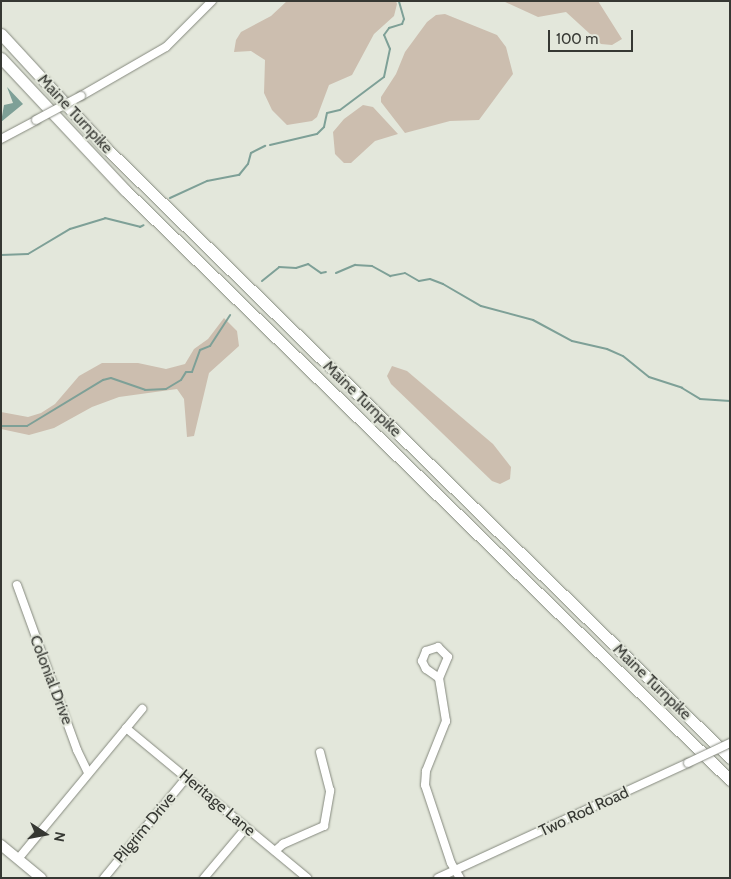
<!DOCTYPE html>
<style>
body{margin:0}
#map{position:relative;width:731px;height:879px;overflow:hidden;background:#e3e7db;font-family:Cabin,sans-serif}
div>[style]{position:absolute}
.green>*{inset:0;background:#ccbeaf}
.water>*{inset:0;background:#7ea097}
.stream>*{height:2px;margin:-1px;padding:0 1px;transform-origin:1px;border-radius:1px;background:#7ea097}
.roads{filter:drop-shadow(0 0 1px #85897e) drop-shadow(0 0 1px #85897e)}
.minor>*{height:8px;margin:-4px;padding:0 4px;transform-origin:4px;border-radius:4px;background:#fff}
.major>*{height:10px;margin:-5px;padding:0 5px;transform-origin:5px;border-radius:5px;background:#fff}
.highway>*{height:11px;margin:-5.5px;padding:0 5.5px;transform-origin:5.5px;border-radius:5.5px;background:#fff}
.bridges{filter:drop-shadow(0 0 1px #85897e) drop-shadow(0 0 1px #85897e)}
.minor-bridge>*{height:8px;margin:-4px;padding:0 4px;transform-origin:4px;border-radius:4px;background:#fff}
span{translate:-50% -50%;white-space:nowrap;text-align:center;line-height:1.15;-webkit-text-stroke:4px #e3e7db;paint-order:stroke}
.street-label{font-size:16px;color:#363833}
.frame{position:absolute;inset:0;border:2px solid #363833;pointer-events:none}
.north{position:absolute;left:20px;top:809px;width:50px;height:50px;-webkit-text-stroke:4px #e3e7db;paint-order:stroke;rotate:101deg;font-size:14px;font-weight:700;line-height:20px;text-align:center;color:#363833}
.north::after{content:'';display:block;margin:auto;width:18px;height:22px;background:#363833;clip-path:polygon(50% 0,100% 100%,50% 72%,0 100%)}
.scale{position:absolute;left:548px;top:30px;width:85px;height:22px;box-sizing:border-box;border:2px solid #363833;border-top:0;padding-left:6px;font-size:15px;line-height:18px;white-space:nowrap;color:#363833;-webkit-text-stroke:4px #e3e7db;paint-order:stroke}
</style>
<div id="map">
<div class="green">
<div style="clip-path:polygon(287px 1px,396px 1px,397px 4px,394px 16px,374px 34px,352px 75px,329px 85px,317px 117px,312px 121px,287px 125px,272px 110px,264px 93px,265px 60px,251px 51px,234px 52px,236px 40px,241px 32px,271px 16px)"></div>
<div style="clip-path:polygon(503px 1px,598px 1px,622px 39px,612px 45px,601px 44px,566px 12px,538px 17px)"></div>
<div style="clip-path:polygon(445px 14px,497px 35px,506px 47px,513px 74px,479px 120px,450px 121px,405px 133px,381px 102px,381px 97px,396px 74px,405px 52px,427px 22px,436px 15px)"></div>
<div style="clip-path:polygon(363px 105px,373px 107px,398px 134px,375px 141px,351px 163px,344px 163px,335px 154px,333px 132px,344px 119px)"></div>
<div style="clip-path:polygon(224px 318px,237px 331px,239px 346px,209px 373px,194px 436px,187px 437px,184px 399px,177px 389px,119px 397px,92px 407px,54px 428px,29px 435px,1px 429px,1px 412px,28px 417px,41px 413px,55px 404px,79px 376px,102px 363px,138px 363px,166px 369px,185px 364px,194px 349px,208px 339px)"></div>
<div style="clip-path:polygon(392px 366px,407px 371px,493px 444px,511px 467px,510px 479px,500px 484px,492px 481px,391px 384px,387px 376px)"></div>
</div>
<div class="water">
<div style="clip-path:polygon(7px 87px,23px 104px,1px 122px,4px 105px,13px 103px)"></div>
</div>
<div class="stream">
<div style="left:270px;top:145px;width:48px;rotate:-13.2deg"></div>
<div style="left:317px;top:134px;width:10px;rotate:-45deg"></div>
<div style="left:324px;top:127px;width:14px;rotate:-78deg"></div>
<div style="left:327px;top:113px;width:13px;rotate:-13deg"></div>
<div style="left:340px;top:110px;width:55px;rotate:-36.9deg"></div>
<div style="left:384px;top:77px;width:29px;rotate:-78deg"></div>
<div style="left:390px;top:49px;width:15px;rotate:-113deg"></div>
<div style="left:384px;top:35px;width:9px;rotate:-54deg"></div>
<div style="left:389px;top:28px;width:14px;rotate:-17deg"></div>
<div style="left:402px;top:24px;width:5px;rotate:-68deg"></div>
<div style="left:404px;top:19px;width:19px;rotate:-106deg"></div>
<div style="left:170px;top:198px;width:41px;rotate:-24.7deg"></div>
<div style="left:207px;top:181px;width:33px;rotate:-11deg"></div>
<div style="left:239px;top:175px;width:14px;rotate:-51deg"></div>
<div style="left:248px;top:164px;width:11px;rotate:-75deg"></div>
<div style="left:251px;top:153px;width:16px;rotate:-27deg"></div>
<div style="left:1px;top:255px;width:27px;rotate:-2deg"></div>
<div style="left:28px;top:254px;width:49px;rotate:-30.8deg"></div>
<div style="left:70px;top:229px;width:37px;rotate:-17deg"></div>
<div style="left:105px;top:218px;width:36px;rotate:14deg"></div>
<div style="left:140px;top:227px;width:4px;rotate:-27deg"></div>
<div style="left:336px;top:273px;width:21px;rotate:-23deg"></div>
<div style="left:355px;top:265px;width:17px;rotate:3deg"></div>
<div style="left:372px;top:266px;width:21px;rotate:29deg"></div>
<div style="left:390px;top:276px;width:15px;rotate:-11deg"></div>
<div style="left:405px;top:273px;width:16px;rotate:30deg"></div>
<div style="left:419px;top:281px;width:11px;rotate:-10deg"></div>
<div style="left:430px;top:279px;width:14px;rotate:21deg"></div>
<div style="left:443px;top:284px;width:44px;rotate:30.1deg"></div>
<div style="left:481px;top:306px;width:54px;rotate:15.1deg"></div>
<div style="left:533px;top:320px;width:44px;rotate:28.3deg"></div>
<div style="left:572px;top:341px;width:36px;rotate:13deg"></div>
<div style="left:607px;top:349px;width:17px;rotate:24deg"></div>
<div style="left:623px;top:356px;width:33px;rotate:39deg"></div>
<div style="left:649px;top:377px;width:35px;rotate:18deg"></div>
<div style="left:682px;top:388px;width:21px;rotate:31deg"></div>
<div style="left:700px;top:399px;width:30px;rotate:4deg"></div>
<div style="left:262px;top:281px;width:22px;rotate:-39deg"></div>
<div style="left:279px;top:267px;width:17px;rotate:3deg"></div>
<div style="left:296px;top:268px;width:13px;rotate:-18deg"></div>
<div style="left:308px;top:264px;width:16px;rotate:35deg"></div>
<div style="left:321px;top:273px;width:5px;rotate:-11deg"></div>
<div style="left:1px;top:426px;width:26px"></div>
<div style="left:27px;top:426px;width:89px;rotate:-31.2deg"></div>
<div style="left:103px;top:380px;width:8px;rotate:-14deg"></div>
<div style="left:111px;top:378px;width:36px;rotate:19deg"></div>
<div style="left:145px;top:390px;width:21px;rotate:-3deg"></div>
<div style="left:166px;top:389px;width:17px;rotate:-31deg"></div>
<div style="left:181px;top:380px;width:9px;rotate:-58deg"></div>
<div style="left:186px;top:372px;width:6px"></div>
<div style="left:192px;top:372px;width:23px;rotate:-70deg"></div>
<div style="left:200px;top:350px;width:11px;rotate:-22deg"></div>
<div style="left:210px;top:346px;width:37px;rotate:-57deg"></div>
</div>
<div class="roads">
<div class="minor">
<div style="left:81px;top:96px;width:98px;rotate:-30deg"></div>
<div style="left:166px;top:47px;width:65px;rotate:-45deg"></div>
<div style="left:1px;top:139px;width:40px;rotate:-28deg"></div>
<div style="left:17px;top:585px;width:176px;rotate:70deg"></div>
<div style="left:77px;top:750px;width:25px;rotate:64deg"></div>
<div style="left:438px;top:647px;width:14px;rotate:45deg"></div>
<div style="left:448px;top:657px;width:23px;rotate:113deg"></div>
<div style="left:439px;top:678px;width:16px;rotate:-145deg"></div>
<div style="left:426px;top:669px;width:9px;rotate:-117deg"></div>
<div style="left:422px;top:661px;width:11px;rotate:-68deg"></div>
<div style="left:426px;top:651px;width:13px;rotate:-18deg"></div>
<div style="left:439px;top:678px;width:44px;rotate:80.8deg"></div>
<div style="left:446px;top:721px;width:54px;rotate:111.8deg"></div>
<div style="left:426px;top:771px;width:14px;rotate:94deg"></div>
<div style="left:425px;top:785px;width:82px;rotate:71.6deg"></div>
<div style="left:451px;top:863px;width:17px;rotate:59deg"></div>
<div style="left:126px;top:728px;width:235px;rotate:39.6deg"></div>
<div style="left:275px;top:851px;width:11px;rotate:-41deg"></div>
<div style="left:283px;top:844px;width:45px;rotate:-23.7deg"></div>
<div style="left:324px;top:826px;width:36px;rotate:-80deg"></div>
<div style="left:330px;top:791px;width:40px;rotate:-104.4deg"></div>
<div style="left:18px;top:859px;width:195px;rotate:-50.4deg"></div>
<div style="left:104px;top:878px;width:129px;rotate:-50.6deg"></div>
<div style="left:204px;top:878px;width:65px;rotate:-50deg"></div>
<div style="left:438px;top:878px;width:275px;rotate:-24.7deg"></div>
</div>
<div class="major">
<div style="left:1px;top:845px;width:52px;rotate:39.5deg"></div>
</div>
<div class="highway">
<div style="left:1px;top:34px;width:156px;rotate:47.3deg"></div>
<div style="left:107px;top:149px;width:871px;rotate:44.35deg"></div>
<div style="left:1px;top:58px;width:181px;rotate:46.8deg"></div>
<div style="left:125px;top:190px;width:845px;rotate:44.28deg"></div>
</div>
</div>
<div class="bridges">
<div class="minor-bridge">
<div style="left:36px;top:120px;width:51px;rotate:-28.1deg"></div>
<div style="left:688px;top:763px;width:47px;rotate:-25.5deg"></div>
</div>
</div>
<div class="street-label">
<span style="left:75px;top:114px;rotate:47deg">Maine Turnpike</span>
<span style="left:362px;top:399px;rotate:44deg">Maine Turnpike</span>
<span style="left:51px;top:680px;rotate:69deg">Colonial Drive</span>
<span style="left:652px;top:682px;rotate:44deg">Maine Turnpike</span>
<span style="left:217px;top:803px;rotate:40deg">Heritage Lane</span>
<span style="left:584px;top:812px;rotate:-25deg">Two Rod Road</span>
<span style="left:145px;top:828px;rotate:-50deg">Pilgrim Drive</span>
</div>
<div class="frame"></div>
<div class="north">N</div>
<div class="scale">100 m</div>
</div>
